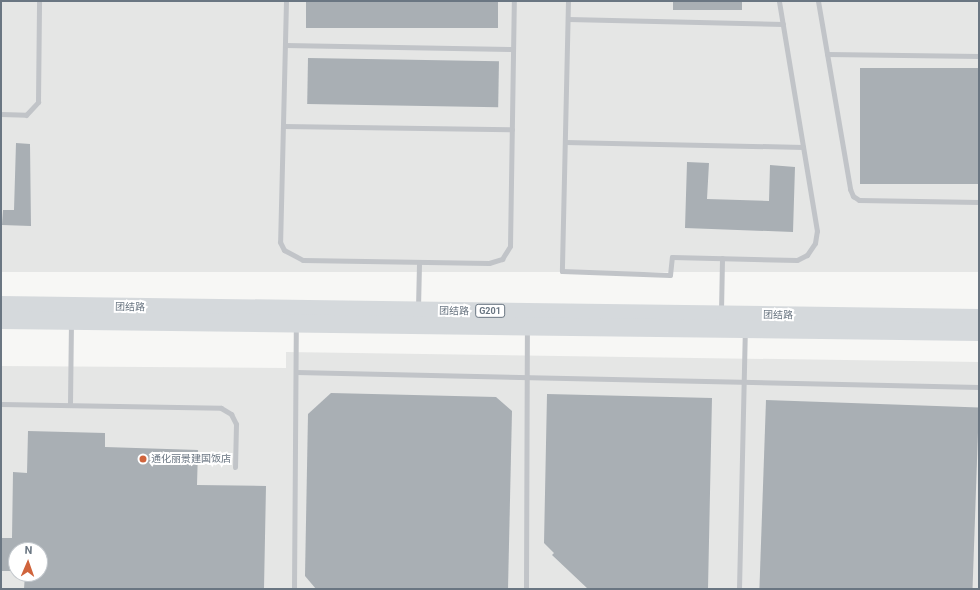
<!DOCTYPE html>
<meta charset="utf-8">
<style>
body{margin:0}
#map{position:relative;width:980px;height:590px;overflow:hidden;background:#f7f7f5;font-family:Roboto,"Noto Sans SC",sans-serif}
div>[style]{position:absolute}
.built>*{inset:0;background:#e5e6e5;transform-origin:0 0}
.building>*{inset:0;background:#a9afb4;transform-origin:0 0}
.lane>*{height:5px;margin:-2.5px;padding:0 2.5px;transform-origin:2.5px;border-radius:2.5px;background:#c1c4c8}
.highway>*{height:18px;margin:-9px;padding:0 9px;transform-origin:9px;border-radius:9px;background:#d5d9dc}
.dots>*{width:11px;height:11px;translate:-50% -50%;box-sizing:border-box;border:2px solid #fff;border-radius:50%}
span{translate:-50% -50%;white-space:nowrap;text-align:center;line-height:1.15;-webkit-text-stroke:4px #fff;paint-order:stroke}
.shield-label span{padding:1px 3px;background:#fff;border:1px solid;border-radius:3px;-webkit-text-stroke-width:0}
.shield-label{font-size:9px;color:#6a7682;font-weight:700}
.street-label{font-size:10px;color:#6a7682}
.poi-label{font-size:10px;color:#6a7682}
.left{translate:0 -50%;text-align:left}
.frame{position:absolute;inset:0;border:2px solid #6a7682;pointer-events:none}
.north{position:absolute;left:8px;top:542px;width:40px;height:40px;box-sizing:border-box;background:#fff;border:1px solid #c3c8cd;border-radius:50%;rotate:2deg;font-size:11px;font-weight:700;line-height:16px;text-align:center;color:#6a7682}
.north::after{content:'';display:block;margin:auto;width:14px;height:18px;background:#d0643c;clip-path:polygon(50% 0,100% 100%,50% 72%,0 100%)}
</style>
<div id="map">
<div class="built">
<div style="left:1px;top:1px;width:978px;height:271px"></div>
<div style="clip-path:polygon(evenodd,286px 352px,979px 362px,979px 589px,1px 589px,1px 366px,286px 368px,286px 352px,16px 550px,40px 550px,40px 574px,16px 574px,16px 550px)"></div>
</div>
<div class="building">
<div style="left:306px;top:1px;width:192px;height:27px"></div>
<div style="left:673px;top:1px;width:69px;height:9px"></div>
<div style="left:308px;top:58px;width:191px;height:46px;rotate:1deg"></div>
<div style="left:860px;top:68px;width:119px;height:116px"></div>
<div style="clip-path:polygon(16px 143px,30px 144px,31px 226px,2px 225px,3px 210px,14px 210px)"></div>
<div style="clip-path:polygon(687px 162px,709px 163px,707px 199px,769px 201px,770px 165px,795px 167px,793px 232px,685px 228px)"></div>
<div style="clip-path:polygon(331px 393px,496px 397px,512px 411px,508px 589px,316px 589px,305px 576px,308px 414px)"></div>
<div style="clip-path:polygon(547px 394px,712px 398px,708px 589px,588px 589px,552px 555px,554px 553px,544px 543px)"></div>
<div style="left:766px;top:400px;width:213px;height:189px;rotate:2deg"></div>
<div style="clip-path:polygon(28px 431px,105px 433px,105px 447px,198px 450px,197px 485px,266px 486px,264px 589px,24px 589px,25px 574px,40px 574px,40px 550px,16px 550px,16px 571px,2px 571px,2px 538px,12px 538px,13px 472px,27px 473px)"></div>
</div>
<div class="lane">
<div style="left:286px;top:1px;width:241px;rotate:91.4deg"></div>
<div style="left:280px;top:242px;width:9px;rotate:63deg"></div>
<div style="left:284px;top:250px;width:21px;rotate:28deg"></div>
<div style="left:303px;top:260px;width:186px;rotate:0.9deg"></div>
<div style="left:489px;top:263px;width:14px;rotate:-17deg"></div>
<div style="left:502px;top:259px;width:15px;rotate:-58deg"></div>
<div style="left:510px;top:246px;width:245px;rotate:-89.1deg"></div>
<div style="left:568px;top:1px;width:270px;rotate:91.3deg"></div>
<div style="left:562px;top:271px;width:108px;rotate:2.1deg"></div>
<div style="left:670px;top:275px;width:18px;rotate:-84deg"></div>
<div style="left:672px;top:257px;width:125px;rotate:1.4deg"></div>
<div style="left:797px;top:260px;width:11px;rotate:-27deg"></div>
<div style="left:807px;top:255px;width:14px;rotate:-56deg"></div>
<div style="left:815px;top:243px;width:12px;rotate:-81deg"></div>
<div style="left:817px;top:231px;width:233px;rotate:-99.4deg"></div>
<div style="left:818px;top:1px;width:191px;rotate:80.3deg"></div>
<div style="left:850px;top:189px;width:8px;rotate:67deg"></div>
<div style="left:853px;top:196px;width:7px;rotate:34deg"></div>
<div style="left:859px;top:200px;width:120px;rotate:1deg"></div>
<div style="left:568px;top:19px;width:215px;rotate:1.3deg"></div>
<div style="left:285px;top:45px;width:228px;rotate:1deg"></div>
<div style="left:827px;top:54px;width:152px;rotate:0.8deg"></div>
<div style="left:1px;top:114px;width:25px;rotate:2deg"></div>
<div style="left:26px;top:115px;width:18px;rotate:-47deg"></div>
<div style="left:38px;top:102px;width:101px;rotate:-89.4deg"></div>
<div style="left:283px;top:126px;width:229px;rotate:0.8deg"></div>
<div style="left:565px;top:142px;width:238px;rotate:1.2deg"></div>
<div style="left:418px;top:308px;width:45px;rotate:-88.7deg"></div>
<div style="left:721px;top:311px;width:53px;rotate:-88.9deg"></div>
<div style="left:296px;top:372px;width:683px;rotate:1.26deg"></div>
<div style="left:70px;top:403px;width:79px;rotate:-89.3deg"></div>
<div style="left:1px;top:404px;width:220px;rotate:1deg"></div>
<div style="left:221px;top:408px;width:12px;rotate:31deg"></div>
<div style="left:231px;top:414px;width:11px;rotate:63deg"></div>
<div style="left:236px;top:424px;width:43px;rotate:91.3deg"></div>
<div style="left:294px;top:589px;width:263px;rotate:-89.6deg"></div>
<div style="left:526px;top:589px;width:260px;rotate:-89.8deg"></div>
<div style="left:739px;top:589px;width:257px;rotate:-88.7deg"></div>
</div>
<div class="highway">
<div style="left:1px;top:305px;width:978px;rotate:0.76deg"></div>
<div style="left:1px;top:320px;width:978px;rotate:0.7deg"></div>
</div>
<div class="dots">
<div style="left:143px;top:459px;background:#d0643c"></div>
</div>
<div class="shield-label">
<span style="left:490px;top:311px">G201</span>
</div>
<div class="street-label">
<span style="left:130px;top:307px;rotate:1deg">团结路</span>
<span style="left:454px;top:311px;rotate:1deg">团结路</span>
<span style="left:778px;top:315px;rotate:1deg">团结路</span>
</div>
<div class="poi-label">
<span class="left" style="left:151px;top:459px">通化丽景建国饭店</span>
</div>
<div class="frame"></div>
<div class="north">N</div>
</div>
